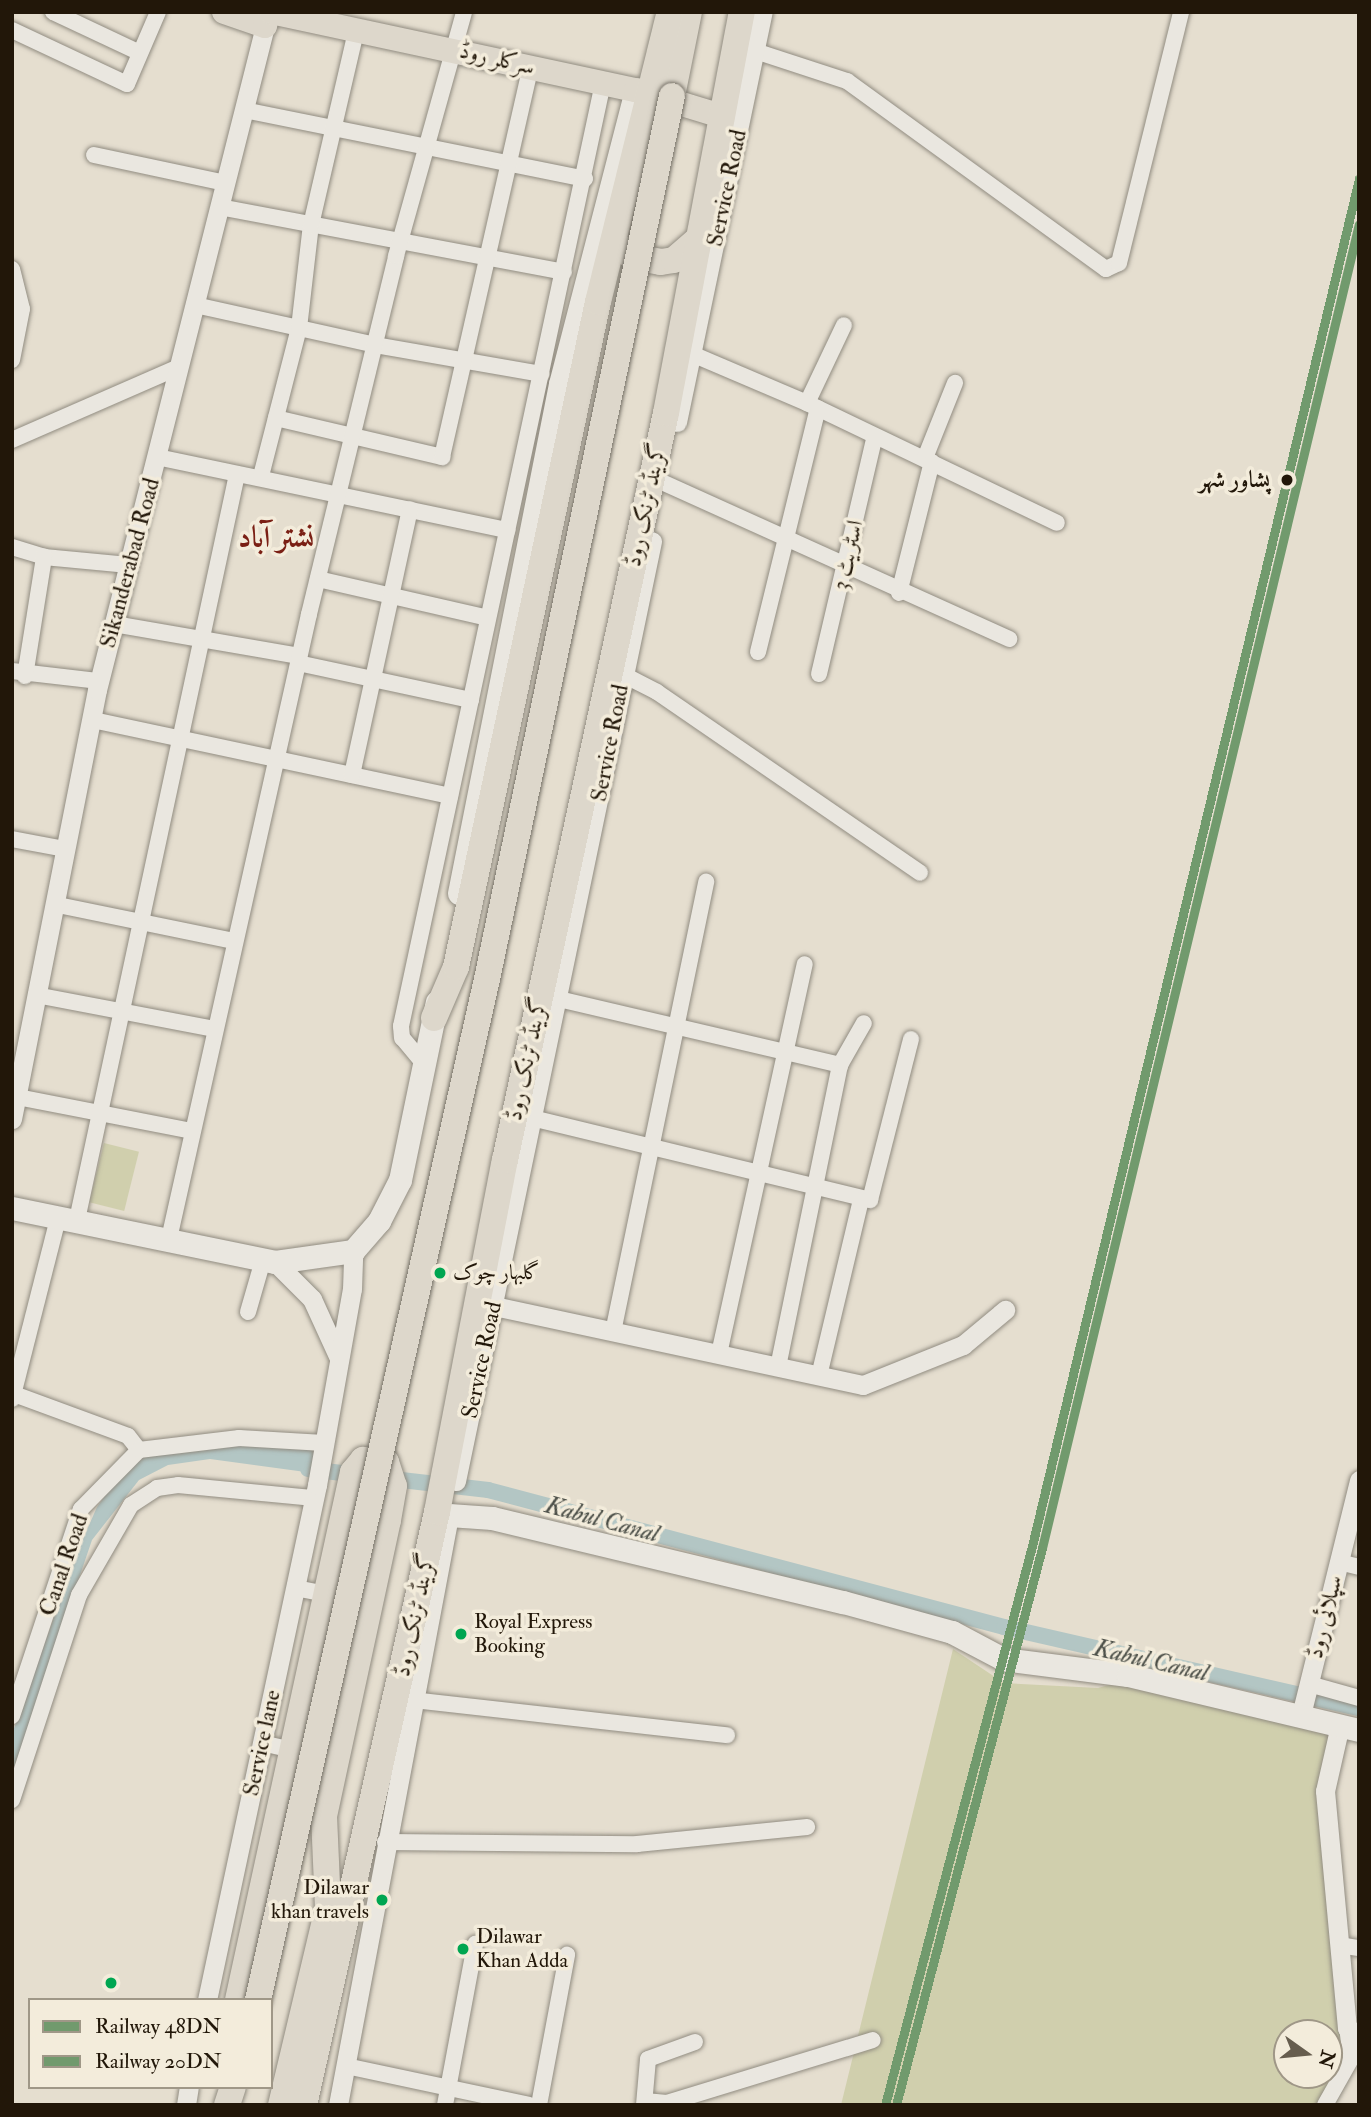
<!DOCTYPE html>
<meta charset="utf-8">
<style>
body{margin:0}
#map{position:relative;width:1371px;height:2117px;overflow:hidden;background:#e5decf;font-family:"IM FELL Double Pica",Amiri,serif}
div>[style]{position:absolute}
.green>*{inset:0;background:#d0cfad;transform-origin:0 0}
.water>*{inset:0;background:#b3c6c4}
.canal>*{height:16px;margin:-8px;padding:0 8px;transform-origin:8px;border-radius:8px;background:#b3c6c4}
.roads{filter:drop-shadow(0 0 2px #918c81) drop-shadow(0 0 2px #918c81)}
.minor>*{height:16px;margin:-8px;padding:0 8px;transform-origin:8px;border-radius:8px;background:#eae7e0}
.tertiary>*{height:19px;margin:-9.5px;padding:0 9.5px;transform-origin:9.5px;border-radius:9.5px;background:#eae7e0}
.secondary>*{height:23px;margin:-11.5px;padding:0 11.5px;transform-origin:11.5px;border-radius:11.5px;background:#eae7e0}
.primary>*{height:24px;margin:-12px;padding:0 12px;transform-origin:12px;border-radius:12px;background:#ddd7cb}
.trunk>*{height:26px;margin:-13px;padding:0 13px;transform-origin:13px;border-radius:13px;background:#ddd7cb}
.bridges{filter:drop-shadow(0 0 2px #757066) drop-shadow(0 0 2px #757066)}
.trunk-bridge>*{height:26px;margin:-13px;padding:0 13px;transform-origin:13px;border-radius:13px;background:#ddd7cb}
.rail-1>*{height:9px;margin:-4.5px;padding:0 4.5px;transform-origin:4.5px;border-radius:4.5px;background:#719a6d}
.rail-2>*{height:9px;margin:-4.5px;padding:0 4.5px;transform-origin:4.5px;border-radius:4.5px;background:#719a6d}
.dots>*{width:19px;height:19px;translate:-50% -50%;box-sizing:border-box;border:4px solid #f3ecdb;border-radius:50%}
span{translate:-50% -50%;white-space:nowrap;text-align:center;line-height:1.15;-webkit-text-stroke:7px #f3ecdb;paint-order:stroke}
.bus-label{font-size:21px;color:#221709}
.left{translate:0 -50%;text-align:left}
.right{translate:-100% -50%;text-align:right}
.street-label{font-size:23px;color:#221709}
.stop-label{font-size:23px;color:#221709;font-weight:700}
.water-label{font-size:24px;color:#4d5049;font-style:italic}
.district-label{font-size:30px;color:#7a1f14;font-weight:700}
.frame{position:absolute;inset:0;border:14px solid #221709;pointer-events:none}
.legend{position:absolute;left:28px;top:1998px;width:245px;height:91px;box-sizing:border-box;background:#f3ecdb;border:2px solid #9f9787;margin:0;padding:9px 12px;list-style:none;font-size:21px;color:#221709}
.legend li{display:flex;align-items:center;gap:14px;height:35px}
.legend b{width:35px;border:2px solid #9f9787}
.north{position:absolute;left:1273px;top:2019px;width:70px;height:70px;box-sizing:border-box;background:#f3ecdb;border:2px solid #9f9787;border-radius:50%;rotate:105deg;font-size:19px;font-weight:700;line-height:28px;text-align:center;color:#221709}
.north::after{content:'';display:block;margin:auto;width:24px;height:32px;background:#665d4e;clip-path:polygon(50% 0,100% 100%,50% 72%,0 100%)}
</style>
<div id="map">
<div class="green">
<div style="left:104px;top:1143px;width:36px;height:61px;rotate:14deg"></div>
<div style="clip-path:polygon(evenodd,953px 1649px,1004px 1683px,1098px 1688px,1116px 1683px,1340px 1725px,1325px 1791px,1351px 2059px,1325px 2105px,841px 2105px,953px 1649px,1287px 2033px,1329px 2033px,1329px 2075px,1287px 2075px,1287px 2033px)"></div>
</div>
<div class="water">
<div style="clip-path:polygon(247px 1443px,318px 1451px,313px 1473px,210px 1459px,168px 1465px,139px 1480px,92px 1540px,12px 1774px,12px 1734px,79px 1548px,97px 1507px,126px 1466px,139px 1455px)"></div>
</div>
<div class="canal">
<div style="left:308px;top:1469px;width:51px;rotate:6.7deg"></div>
<div style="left:384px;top:1478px;width:105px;rotate:6.6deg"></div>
<div style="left:488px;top:1490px;width:534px;rotate:14.87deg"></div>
<div style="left:1004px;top:1627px;width:364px;rotate:12.9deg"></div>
</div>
<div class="roads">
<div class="minor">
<div style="left:53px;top:12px;width:96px;rotate:25.2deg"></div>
<div style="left:12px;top:30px;width:127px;rotate:25.2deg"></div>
<div style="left:127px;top:84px;width:78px;rotate:-66.7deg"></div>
<div style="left:755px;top:51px;width:97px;rotate:18.1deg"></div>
<div style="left:847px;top:81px;width:320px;rotate:36deg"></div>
<div style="left:1106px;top:269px;width:14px;rotate:-25deg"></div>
<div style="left:1119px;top:263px;width:259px;rotate:-76.1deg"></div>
<div style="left:244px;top:110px;width:348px;rotate:11.4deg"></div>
<div style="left:94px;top:155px;width:135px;rotate:12deg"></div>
<div style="left:220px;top:207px;width:350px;rotate:10.7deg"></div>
<div style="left:12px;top:269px;width:41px;rotate:76deg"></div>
<div style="left:22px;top:309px;width:52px;rotate:101.1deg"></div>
<div style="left:195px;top:305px;width:184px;rotate:12.5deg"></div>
<div style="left:375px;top:345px;width:169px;rotate:9.9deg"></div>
<div style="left:692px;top:354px;width:125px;rotate:23.1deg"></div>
<div style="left:807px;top:403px;width:277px;rotate:25.6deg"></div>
<div style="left:807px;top:403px;width:86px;rotate:-64.6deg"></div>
<div style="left:276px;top:418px;width:171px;rotate:13.2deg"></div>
<div style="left:442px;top:457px;width:401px;rotate:-77.2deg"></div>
<div style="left:12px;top:440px;width:182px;rotate:-23.6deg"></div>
<div style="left:157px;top:457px;width:358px;rotate:11.8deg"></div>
<div style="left:925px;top:458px;width:81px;rotate:-68.2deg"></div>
<div style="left:261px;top:476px;width:153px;rotate:-75.6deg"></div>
<div style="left:299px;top:328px;width:104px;rotate:-83.4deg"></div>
<div style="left:311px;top:225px;width:199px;rotate:-76.9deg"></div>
<div style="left:664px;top:483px;width:379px;rotate:24.3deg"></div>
<div style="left:12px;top:547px;width:34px;rotate:17deg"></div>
<div style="left:44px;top:557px;width:85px;rotate:5.4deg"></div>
<div style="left:318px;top:579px;width:174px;rotate:12.9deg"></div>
<div style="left:899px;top:593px;width:135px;rotate:-75.9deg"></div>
<div style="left:114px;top:624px;width:188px;rotate:9.8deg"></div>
<div style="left:758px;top:652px;width:251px;rotate:-76.2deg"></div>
<div style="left:298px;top:663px;width:177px;rotate:12.1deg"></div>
<div style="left:12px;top:671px;width:88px;rotate:6.6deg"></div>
<div style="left:819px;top:674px;width:244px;rotate:-76.8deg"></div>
<div style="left:624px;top:675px;width:37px;rotate:27deg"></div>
<div style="left:657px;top:692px;width:319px;rotate:34.5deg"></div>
<div style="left:25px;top:676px;width:121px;rotate:-80.9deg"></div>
<div style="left:93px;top:720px;width:365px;rotate:12deg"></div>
<div style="left:352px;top:775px;width:272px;rotate:-77.7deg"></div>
<div style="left:12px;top:839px;width:54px;rotate:10.7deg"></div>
<div style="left:58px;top:905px;width:180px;rotate:11.6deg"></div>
<div style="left:36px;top:995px;width:181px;rotate:10.8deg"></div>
<div style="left:559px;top:999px;width:289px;rotate:13.2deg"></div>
<div style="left:425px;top:1065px;width:35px;rotate:-130deg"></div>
<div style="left:402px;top:1038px;width:12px;rotate:-95deg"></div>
<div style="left:401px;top:1026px;width:964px;rotate:-77.91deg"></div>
<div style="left:17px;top:1097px;width:178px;rotate:11deg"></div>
<div style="left:532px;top:1118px;width:348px;rotate:13.6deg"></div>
<div style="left:870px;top:1200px;width:166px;rotate:-75.7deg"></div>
<div style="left:77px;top:1220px;width:763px;rotate:-77.89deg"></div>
<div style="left:169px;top:1239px;width:640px;rotate:-77.37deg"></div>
<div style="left:309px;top:614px;width:368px;rotate:-76.3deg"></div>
<div style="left:396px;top:256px;width:253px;rotate:-74.4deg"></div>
<div style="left:248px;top:1312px;width:54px;rotate:-73.9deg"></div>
<div style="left:613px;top:1332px;width:460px;rotate:-78.3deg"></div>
<div style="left:719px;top:1354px;width:399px;rotate:-77.6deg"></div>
<div style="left:778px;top:1367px;width:308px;rotate:-78.4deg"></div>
<div style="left:840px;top:1065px;width:48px;rotate:-60.3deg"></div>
<div style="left:819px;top:1376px;width:181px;rotate:-76.6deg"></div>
<div style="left:14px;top:1394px;width:121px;rotate:20.2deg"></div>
<div style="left:128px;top:1436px;width:18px;rotate:52deg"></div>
<div style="left:12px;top:1399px;width:187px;rotate:-75.7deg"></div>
<div style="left:1339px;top:1562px;width:21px;rotate:14deg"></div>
<div style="left:295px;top:1588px;width:32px;rotate:11deg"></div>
<div style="left:1309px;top:1684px;width:52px;rotate:15.6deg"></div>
<div style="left:413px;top:1700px;width:316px;rotate:6.4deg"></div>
<div style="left:12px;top:1716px;width:218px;rotate:-71.6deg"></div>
<div style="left:81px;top:1509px;width:83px;rotate:-45.5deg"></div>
<div style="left:139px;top:1450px;width:101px;rotate:-6.8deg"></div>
<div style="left:239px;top:1438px;width:85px;rotate:3.4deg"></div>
<div style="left:262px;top:1743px;width:32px;rotate:13deg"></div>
<div style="left:12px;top:1800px;width:216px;rotate:-71.9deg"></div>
<div style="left:79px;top:1595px;width:104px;rotate:-60deg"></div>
<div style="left:131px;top:1505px;width:31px;rotate:-33deg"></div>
<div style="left:157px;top:1488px;width:21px;rotate:-8deg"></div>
<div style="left:178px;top:1485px;width:137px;rotate:5.5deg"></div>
<div style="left:385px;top:1842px;width:252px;rotate:0.5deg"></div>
<div style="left:637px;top:1844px;width:171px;rotate:-5.7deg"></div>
<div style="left:1339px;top:1945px;width:20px;rotate:9deg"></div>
<div style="left:346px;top:2066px;width:187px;rotate:12deg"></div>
<div style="left:645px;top:2101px;width:22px;rotate:5deg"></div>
<div style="left:667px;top:2103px;width:215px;rotate:-17deg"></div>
<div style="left:445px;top:2105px;width:164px;rotate:-79.4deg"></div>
<div style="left:539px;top:2105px;width:153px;rotate:-79.4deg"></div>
<div style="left:644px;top:2105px;width:46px;rotate:-85deg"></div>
<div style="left:648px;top:2059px;width:50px;rotate:-19.9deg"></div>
<div style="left:1325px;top:2105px;width:53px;rotate:-60.5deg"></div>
<div style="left:1351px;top:2059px;width:31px;rotate:-97deg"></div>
</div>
<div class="tertiary">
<div style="left:677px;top:422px;width:419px;rotate:-78.2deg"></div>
<div style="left:12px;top:1119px;width:437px;rotate:-78.8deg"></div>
<div style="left:97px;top:690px;width:685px;rotate:-75.8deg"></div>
<div style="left:275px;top:1262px;width:52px;rotate:45deg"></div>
<div style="left:312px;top:1299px;width:63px;rotate:65.5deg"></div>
<div style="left:494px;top:1306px;width:377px;rotate:12.1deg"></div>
<div style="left:863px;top:1385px;width:108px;rotate:-21.8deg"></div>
<div style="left:963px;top:1345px;width:55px;rotate:-39.8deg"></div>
<div style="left:456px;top:1481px;width:960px;rotate:-78.22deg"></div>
<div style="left:1301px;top:1715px;width:242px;rotate:-76.1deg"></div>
<div style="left:1340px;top:1725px;width:68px;rotate:102.8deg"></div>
<div style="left:1325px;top:1791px;width:238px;rotate:84.7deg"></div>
<div style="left:1347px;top:2028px;width:14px;rotate:30deg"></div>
<div style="left:207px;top:2000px;width:527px;rotate:-77.94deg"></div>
<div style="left:317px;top:1485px;width:199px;rotate:-79.9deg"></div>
<div style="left:352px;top:1289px;width:38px;rotate:-88deg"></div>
<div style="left:186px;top:2105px;width:18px;rotate:-81deg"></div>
<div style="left:338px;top:2105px;width:594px;rotate:-79.33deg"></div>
</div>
<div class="secondary">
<div style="left:459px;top:893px;width:519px;rotate:-78.78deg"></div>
<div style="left:560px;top:384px;width:304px;rotate:-75.5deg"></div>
<div style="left:12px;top:1208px;width:268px;rotate:11.6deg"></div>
<div style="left:275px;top:1262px;width:79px;rotate:-8deg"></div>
<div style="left:353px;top:1251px;width:40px;rotate:-49deg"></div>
<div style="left:379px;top:1221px;width:46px;rotate:-62.9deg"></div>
<div style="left:400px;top:1180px;width:182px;rotate:-78.3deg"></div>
<div style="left:449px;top:1515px;width:43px;rotate:4deg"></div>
<div style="left:492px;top:1518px;width:361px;rotate:13.5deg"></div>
<div style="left:843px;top:1602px;width:113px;rotate:15.4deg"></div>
<div style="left:952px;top:1632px;width:58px;rotate:27.9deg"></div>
<div style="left:1003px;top:1659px;width:126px;rotate:7.3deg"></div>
<div style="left:1128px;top:1675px;width:237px;rotate:13.4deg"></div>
</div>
<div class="primary">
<div style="left:224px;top:12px;width:43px;rotate:18.9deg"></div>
<div style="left:265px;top:26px;width:14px;rotate:-78deg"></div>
<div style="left:271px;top:12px;width:373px;rotate:12.1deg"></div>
<div style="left:636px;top:90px;width:89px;rotate:17deg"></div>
</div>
<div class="trunk">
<div style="left:672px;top:96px;width:86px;rotate:-78.6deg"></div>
<div style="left:621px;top:248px;width:15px;rotate:37deg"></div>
<div style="left:633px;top:257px;width:28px;rotate:10deg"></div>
<div style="left:661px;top:262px;width:13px;rotate:-9deg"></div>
<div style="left:674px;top:260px;width:29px;rotate:-41deg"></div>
<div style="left:434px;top:1018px;width:56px;rotate:-66.7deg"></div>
<div style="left:456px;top:967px;width:680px;rotate:-77.95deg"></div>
<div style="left:598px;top:302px;width:299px;rotate:-76.1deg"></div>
<div style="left:238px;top:2000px;width:540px;rotate:-77.71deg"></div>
<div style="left:353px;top:1472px;width:16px;rotate:-50deg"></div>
<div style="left:363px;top:1460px;width:23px;rotate:5deg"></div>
<div style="left:386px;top:1462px;width:25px;rotate:72deg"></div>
<div style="left:394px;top:1486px;width:35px;rotate:100deg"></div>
<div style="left:388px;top:1520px;width:303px;rotate:102.2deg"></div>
<div style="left:324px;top:1816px;width:92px;rotate:87.5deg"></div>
<div style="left:328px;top:1908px;width:203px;rotate:103.4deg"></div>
<div style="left:227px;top:2105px;width:19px;rotate:-72deg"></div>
<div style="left:304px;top:2105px;width:608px;rotate:-77.36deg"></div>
<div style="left:437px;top:1512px;width:359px;rotate:-79.1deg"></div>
<div style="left:505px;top:1160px;width:764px;rotate:-77.84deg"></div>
<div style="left:666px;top:413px;width:408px;rotate:-79.3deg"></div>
</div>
</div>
<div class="bridges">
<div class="trunk-bridge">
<div style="left:258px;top:2000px;width:1046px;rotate:-77.36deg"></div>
<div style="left:487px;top:979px;width:902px;rotate:-78.17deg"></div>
</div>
</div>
<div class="rail-1">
<div style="left:885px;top:2105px;width:578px;rotate:-75.27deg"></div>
<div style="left:1032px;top:1546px;width:1406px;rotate:-76.55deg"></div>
</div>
<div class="rail-2">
<div style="left:896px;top:2105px;width:576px;rotate:-75.31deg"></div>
<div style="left:1042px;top:1548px;width:1361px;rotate:-76.54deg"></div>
</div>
<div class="dots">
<div style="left:1287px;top:480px;background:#221709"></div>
<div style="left:440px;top:1273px;background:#00a651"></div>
<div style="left:461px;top:1634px;background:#00a651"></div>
<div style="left:382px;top:1900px;background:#00a651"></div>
<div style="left:463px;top:1949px;background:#00a651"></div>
<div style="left:111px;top:1983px;background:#00a651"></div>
</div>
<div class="bus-label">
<span class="left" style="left:453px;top:1273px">گلبہار چوک</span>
<span class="left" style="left:474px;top:1634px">Royal Express<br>Booking</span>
<span class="right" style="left:369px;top:1900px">Dilawar<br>khan travels</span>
<span class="left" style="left:476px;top:1949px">Dilawar<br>Khan Adda</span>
</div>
<div class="street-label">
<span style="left:497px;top:59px;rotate:13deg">سرکلر روڈ</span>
<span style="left:727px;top:188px;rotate:-78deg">Service Road</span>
<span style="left:646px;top:505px;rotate:-78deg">گرینڈ ٹرنک روڈ</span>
<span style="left:848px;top:555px;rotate:-77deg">اسٹریٹ 3</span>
<span style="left:130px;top:563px;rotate:-75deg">Sikanderabad Road</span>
<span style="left:610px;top:743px;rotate:-79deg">Service Road</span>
<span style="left:527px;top:1059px;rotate:-78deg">گرینڈ ٹرنک روڈ</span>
<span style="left:482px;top:1360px;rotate:-78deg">Service Road</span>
<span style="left:64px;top:1565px;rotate:-71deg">Canal Road</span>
<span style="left:415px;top:1615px;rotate:-78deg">گرینڈ ٹرنک روڈ</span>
<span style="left:1325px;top:1617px;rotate:-76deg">سپلائی روڈ</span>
<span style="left:262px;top:1743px;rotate:-78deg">Service lane</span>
</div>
<div class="stop-label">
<span class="right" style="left:1270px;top:480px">پشاور شہر</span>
</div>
<div class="water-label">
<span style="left:602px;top:1520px;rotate:15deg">Kabul Canal</span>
<span style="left:1151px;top:1661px;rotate:13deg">Kabul Canal</span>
</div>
<div class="district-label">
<span style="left:276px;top:538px">نشتر آباد</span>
</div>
<div class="frame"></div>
<ul class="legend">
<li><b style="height:9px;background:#719a6d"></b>Railway 48DN</li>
<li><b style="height:9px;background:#719a6d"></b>Railway 20DN</li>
</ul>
<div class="north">N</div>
</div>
